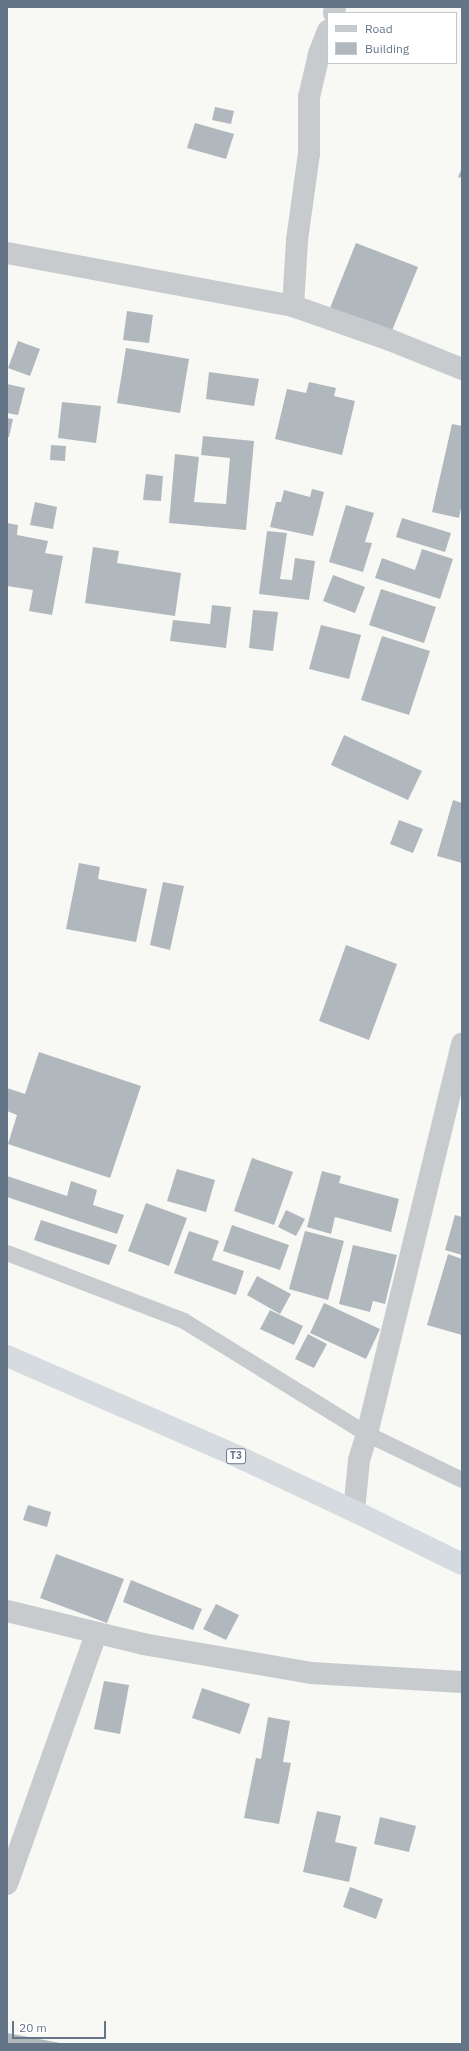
<!DOCTYPE html>
<style>
body{margin:0}
#map{position:relative;width:469px;height:2051px;overflow:hidden;background:#f8f8f4;font-family:"IBM Plex Sans",sans-serif}
div>[style]{position:absolute}
.building>*{inset:0;background:#b0b8be}
.service>*{height:16px;margin:-8px;padding:0 8px;transform-origin:8px;border-radius:8px;background:#c7cbce}
.minor>*{height:22px;margin:-11px;padding:0 11px;transform-origin:11px;border-radius:11px;background:#c7cbce}
.trunk>*{height:22px;margin:-11px;padding:0 11px;transform-origin:11px;border-radius:11px;background:#d6dbe0}
span{translate:-50% -50%;white-space:nowrap;text-align:center;line-height:1.15;-webkit-text-stroke:4px #fff;paint-order:stroke}
.shield-label span{padding:1px 3px;background:#fff;border:1px solid;border-radius:3px;-webkit-text-stroke-width:0}
.shield-label{font-size:10px;color:#647588;font-weight:700}
.frame{position:absolute;inset:0;border:8px solid #647588;pointer-events:none}
.legend{position:absolute;left:327px;top:12px;width:130px;height:52px;box-sizing:border-box;background:#fff;border:1px solid #c1c8cf;margin:0;padding:5px 7px;list-style:none;font-size:12px;color:#647588}
.legend li{display:flex;align-items:center;gap:8px;height:20px}
.legend b{width:20px;border:1px solid #c1c8cf}
.scale{position:absolute;left:12px;top:2021px;width:94px;height:18px;box-sizing:border-box;border:2px solid #647588;border-top:0;padding-left:5px;font-size:12px;line-height:14px;white-space:nowrap;color:#647588;-webkit-text-stroke:3px #fff;paint-order:stroke}
</style>
<div id="map">
<div class="building">
<i style="clip-path:polygon(215px 107px,234px 111px,231px 124px,212px 120px)"></i>
<i style="clip-path:polygon(195px 123px,234px 134px,226px 159px,187px 148px)"></i>
<i style="clip-path:polygon(462px 168px,462px 178px,458px 177px)"></i>
<i style="clip-path:polygon(356px 243px,418px 267px,391px 333px,330px 308px)"></i>
<i style="clip-path:polygon(127px 311px,153px 315px,149px 343px,123px 340px)"></i>
<i style="clip-path:polygon(18px 341px,40px 349px,30px 376px,8px 368px)"></i>
<i style="clip-path:polygon(126px 348px,189px 359px,180px 413px,117px 403px)"></i>
<i style="clip-path:polygon(209px 372px,259px 379px,254px 406px,206px 399px)"></i>
<i style="clip-path:polygon(309px 382px,336px 388px,334px 396px,355px 401px,342px 455px,275px 439px,287px 389px,306px 393px)"></i>
<i style="clip-path:polygon(7px 384px,25px 388px,18px 415px,7px 413px)"></i>
<i style="clip-path:polygon(62px 402px,101px 406px,96px 443px,58px 438px)"></i>
<i style="clip-path:polygon(7px 418px,13px 419px,9px 437px,7px 437px)"></i>
<i style="clip-path:polygon(452px 424px,462px 426px,462px 503px,459px 518px,432px 512px)"></i>
<i style="clip-path:polygon(203px 436px,254px 441px,246px 530px,169px 523px,175px 454px,199px 457px,194px 502px,226px 504px,230px 458px,201px 455px)"></i>
<i style="clip-path:polygon(51px 445px,66px 446px,65px 461px,50px 460px)"></i>
<i style="clip-path:polygon(146px 474px,163px 476px,161px 501px,143px 500px)"></i>
<i style="clip-path:polygon(312px 489px,324px 492px,313px 536px,270px 527px,276px 502px,281px 502px,284px 490px,310px 497px)"></i>
<i style="clip-path:polygon(35px 502px,57px 507px,53px 529px,30px 525px)"></i>
<i style="clip-path:polygon(346px 505px,374px 513px,365px 542px,372px 543px,363px 572px,329px 562px)"></i>
<i style="clip-path:polygon(402px 518px,451px 533px,445px 552px,396px 537px)"></i>
<i style="clip-path:polygon(7px 523px,18px 525px,17px 535px,48px 541px,45px 553px,63px 556px,52px 615px,29px 611px,33px 590px,7px 586px)"></i>
<i style="clip-path:polygon(267px 531px,287px 533px,280px 579px,292px 580px,295px 558px,315px 561px,309px 600px,259px 594px)"></i>
<i style="clip-path:polygon(93px 547px,119px 551px,117px 563px,181px 573px,175px 616px,85px 603px)"></i>
<i style="clip-path:polygon(422px 549px,453px 559px,440px 599px,375px 578px,382px 558px,415px 570px)"></i>
<i style="clip-path:polygon(333px 575px,365px 587px,355px 613px,323px 601px)"></i>
<i style="clip-path:polygon(381px 589px,436px 607px,424px 643px,369px 625px)"></i>
<i style="clip-path:polygon(212px 605px,231px 607px,226px 648px,170px 641px,173px 620px,210px 624px)"></i>
<i style="clip-path:polygon(253px 610px,278px 612px,273px 651px,249px 648px)"></i>
<i style="clip-path:polygon(321px 625px,361px 635px,349px 679px,309px 669px)"></i>
<i style="clip-path:polygon(382px 636px,430px 651px,409px 715px,361px 700px)"></i>
<i style="clip-path:polygon(344px 735px,422px 771px,408px 800px,331px 765px)"></i>
<i style="clip-path:polygon(453px 800px,462px 803px,462px 863px,437px 856px)"></i>
<i style="clip-path:polygon(399px 820px,423px 829px,413px 853px,390px 844px)"></i>
<i style="clip-path:polygon(79px 863px,100px 867px,98px 879px,147px 889px,136px 942px,66px 929px)"></i>
<i style="clip-path:polygon(163px 882px,184px 886px,170px 950px,150px 945px)"></i>
<i style="clip-path:polygon(346px 945px,397px 964px,369px 1040px,319px 1021px)"></i>
<i style="clip-path:polygon(39px 1052px,141px 1086px,110px 1178px,8px 1144px,17px 1115px,7px 1111px,7px 1088px,25px 1094px)"></i>
<i style="clip-path:polygon(252px 1158px,293px 1172px,274px 1225px,234px 1211px)"></i>
<i style="clip-path:polygon(177px 1169px,215px 1180px,206px 1212px,167px 1201px)"></i>
<i style="clip-path:polygon(322px 1171px,341px 1176px,339px 1183px,399px 1199px,391px 1232px,335px 1217px,331px 1234px,307px 1227px)"></i>
<i style="clip-path:polygon(7px 1176px,67px 1196px,71px 1181px,97px 1190px,93px 1205px,124px 1215px,117px 1234px,7px 1197px)"></i>
<i style="clip-path:polygon(146px 1203px,187px 1218px,169px 1266px,128px 1251px)"></i>
<i style="clip-path:polygon(286px 1210px,305px 1219px,296px 1236px,278px 1227px)"></i>
<i style="clip-path:polygon(455px 1215px,462px 1217px,462px 1255px,445px 1250px)"></i>
<i style="clip-path:polygon(41px 1220px,117px 1245px,109px 1265px,34px 1240px)"></i>
<i style="clip-path:polygon(232px 1225px,289px 1245px,280px 1270px,223px 1251px)"></i>
<i style="clip-path:polygon(189px 1231px,219px 1241px,212px 1260px,244px 1271px,236px 1295px,174px 1273px)"></i>
<i style="clip-path:polygon(305px 1231px,344px 1241px,328px 1300px,289px 1289px)"></i>
<i style="clip-path:polygon(353px 1245px,397px 1255px,385px 1304px,373px 1301px,370px 1312px,339px 1304px)"></i>
<i style="clip-path:polygon(448px 1254px,462px 1259px,462px 1335px,427px 1325px)"></i>
<i style="clip-path:polygon(257px 1276px,291px 1294px,280px 1314px,247px 1295px)"></i>
<i style="clip-path:polygon(324px 1303px,380px 1329px,366px 1359px,310px 1333px)"></i>
<i style="clip-path:polygon(270px 1310px,303px 1326px,294px 1345px,260px 1329px)"></i>
<i style="clip-path:polygon(308px 1334px,327px 1344px,314px 1368px,295px 1359px)"></i>
<i style="clip-path:polygon(28px 1505px,51px 1512px,47px 1527px,23px 1520px)"></i>
<i style="clip-path:polygon(56px 1554px,124px 1579px,107px 1623px,40px 1598px)"></i>
<i style="clip-path:polygon(131px 1580px,202px 1609px,193px 1630px,123px 1602px)"></i>
<i style="clip-path:polygon(216px 1604px,239px 1615px,226px 1640px,203px 1629px)"></i>
<i style="clip-path:polygon(104px 1681px,129px 1685px,120px 1734px,94px 1729px)"></i>
<i style="clip-path:polygon(202px 1688px,250px 1704px,240px 1734px,192px 1718px)"></i>
<i style="clip-path:polygon(268px 1717px,290px 1721px,283px 1762px,291px 1763px,279px 1824px,244px 1818px,256px 1758px,261px 1759px)"></i>
<i style="clip-path:polygon(317px 1811px,341px 1816px,335px 1842px,357px 1847px,349px 1882px,303px 1872px)"></i>
<i style="clip-path:polygon(380px 1817px,416px 1826px,409px 1852px,374px 1844px)"></i>
<i style="clip-path:polygon(350px 1887px,383px 1899px,376px 1919px,343px 1907px)"></i>
<i style="clip-path:polygon(7px 2033px,60px 2043px,59px 2044px,7px 2044px)"></i>
</div>
<div class="service">
<i style="left:7px;top:1253px;width:190px;rotate:21deg"></i>
<i style="left:184px;top:1321px;width:215px;rotate:31.7deg"></i>
<i style="left:367px;top:1434px;width:106px;rotate:25.8deg"></i>
</div>
<div class="minor">
<i style="left:334px;top:13px;width:6px;rotate:-81deg"></i>
<i style="left:7px;top:253px;width:291px;rotate:10.5deg"></i>
<i style="left:293px;top:306px;width:103px;rotate:19.3deg"></i>
<i style="left:390px;top:340px;width:78px;rotate:21.9deg"></i>
<i style="left:293px;top:306px;width:66px;rotate:-86.5deg"></i>
<i style="left:297px;top:240px;width:87px;rotate:-82.1deg"></i>
<i style="left:309px;top:154px;width:57px;rotate:-90deg"></i>
<i style="left:309px;top:97px;width:44px;rotate:-76.9deg"></i>
<i style="left:319px;top:54px;width:25px;rotate:-69deg"></i>
<i style="left:354px;top:1511px;width:51px;rotate:-84.4deg"></i>
<i style="left:359px;top:1460px;width:27px;rotate:-73deg"></i>
<i style="left:367px;top:1434px;width:402px;rotate:-76.3deg"></i>
<i style="left:7px;top:1611px;width:140px;rotate:13.6deg"></i>
<i style="left:143px;top:1644px;width:170px;rotate:9.8deg"></i>
<i style="left:311px;top:1673px;width:151px;rotate:3.4deg"></i>
<i style="left:7px;top:1884px;width:265px;rotate:-70.4deg"></i>
</div>
<div class="trunk">
<i style="left:7px;top:1356px;width:253px;rotate:23.5deg"></i>
<i style="left:239px;top:1457px;width:127px;rotate:25.2deg"></i>
<i style="left:354px;top:1511px;width:120px;rotate:26.1deg"></i>
</div>
<div class="shield-label">
<span style="left:236px;top:1456px">T3</span>
</div>
<div class="frame"></div>
<ul class="legend">
<li><b style="height:5px;background:#c7cbce"></b>Road</li>
<li><b style="height:11px;background:#b0b8be"></b>Building</li>
</ul>
<div class="scale">20 m</div>
</div>
